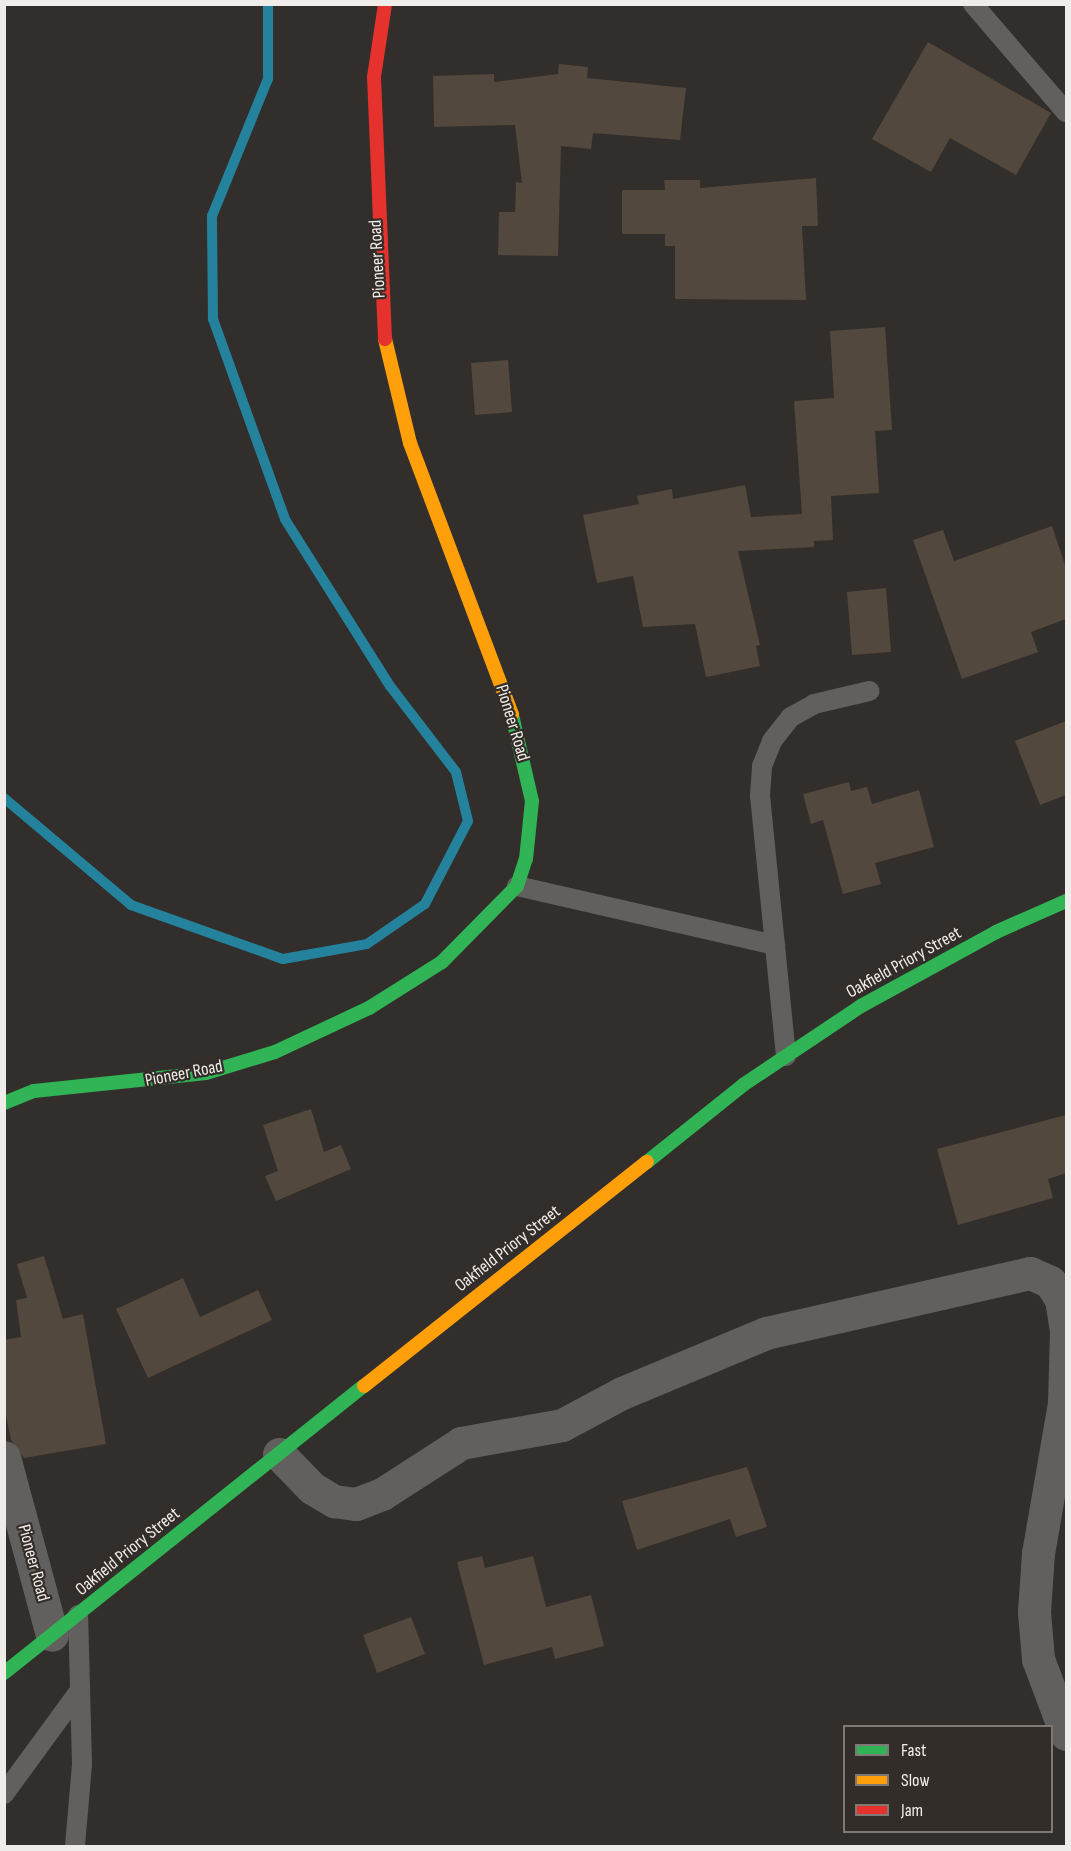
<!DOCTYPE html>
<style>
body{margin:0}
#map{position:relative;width:1071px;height:1851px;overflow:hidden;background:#312e2b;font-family:"Sofia Sans Condensed",sans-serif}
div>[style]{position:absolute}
.stream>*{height:10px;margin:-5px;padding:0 5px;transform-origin:5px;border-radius:5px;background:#24829d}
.building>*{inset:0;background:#53483d}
.lane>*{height:20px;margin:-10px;padding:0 10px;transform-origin:10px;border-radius:10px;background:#61605f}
.street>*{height:33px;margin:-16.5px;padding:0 16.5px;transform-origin:16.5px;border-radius:16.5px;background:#61605f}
.fast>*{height:14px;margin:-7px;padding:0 7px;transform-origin:7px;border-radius:7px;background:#30b455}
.slow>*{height:14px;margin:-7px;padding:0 7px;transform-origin:7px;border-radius:7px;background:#ff9f0a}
.jam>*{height:14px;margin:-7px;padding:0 7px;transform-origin:7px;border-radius:7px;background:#e5322d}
span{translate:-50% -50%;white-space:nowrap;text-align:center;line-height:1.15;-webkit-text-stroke:4.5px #332d29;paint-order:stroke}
.street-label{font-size:18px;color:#f0ece9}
.frame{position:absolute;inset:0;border:6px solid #f0ece9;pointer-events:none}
.legend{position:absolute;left:843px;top:1725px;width:210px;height:108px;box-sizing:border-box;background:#332d29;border:2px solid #7f7976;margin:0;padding:8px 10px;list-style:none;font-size:18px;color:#f0ece9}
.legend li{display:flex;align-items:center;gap:12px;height:30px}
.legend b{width:30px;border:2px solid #7f7976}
</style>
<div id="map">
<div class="stream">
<i style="left:4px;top:798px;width:166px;rotate:40.1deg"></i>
<i style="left:131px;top:905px;width:161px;rotate:19.6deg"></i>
<i style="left:283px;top:959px;width:85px;rotate:-10.1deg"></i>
<i style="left:367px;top:944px;width:70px;rotate:-34.6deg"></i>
<i style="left:425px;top:904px;width:93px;rotate:-62.6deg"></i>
<i style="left:468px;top:821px;width:50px;rotate:-103.8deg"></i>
<i style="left:456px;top:772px;width:108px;rotate:-127.5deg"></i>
<i style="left:390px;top:686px;width:197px;rotate:-122.2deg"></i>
<i style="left:285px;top:519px;width:213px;rotate:-109.8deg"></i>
<i style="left:213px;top:319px;width:103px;rotate:-90.6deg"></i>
<i style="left:212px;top:216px;width:148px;rotate:-67.8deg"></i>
<i style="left:268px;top:79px;width:75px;rotate:-90deg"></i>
</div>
<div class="building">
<i style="clip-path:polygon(928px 42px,1051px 113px,1016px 175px,950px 138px,931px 172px,872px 139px)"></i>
<i style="clip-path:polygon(559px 64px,588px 67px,587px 78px,686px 88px,680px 140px,593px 133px,591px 149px,561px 146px,558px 256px,498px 255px,499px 212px,515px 212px,516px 182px,522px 183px,515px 125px,434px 127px,433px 76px,494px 74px,494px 82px,558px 74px)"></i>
<i style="clip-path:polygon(816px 178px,818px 226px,802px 226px,806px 300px,675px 299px,675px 246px,665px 246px,665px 234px,622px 234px,622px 190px,665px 190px,664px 180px,700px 180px,700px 188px)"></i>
<i style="clip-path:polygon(885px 327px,892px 430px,875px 431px,879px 493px,831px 496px,833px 540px,814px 541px,814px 547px,738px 551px,760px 645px,756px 646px,760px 666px,706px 677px,695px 624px,643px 627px,633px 576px,597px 583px,583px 515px,639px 504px,637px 496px,672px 489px,673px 499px,745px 485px,751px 517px,802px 514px,794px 401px,834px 398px,830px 331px)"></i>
<i style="clip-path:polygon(508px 360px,512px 412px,475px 415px,471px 363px)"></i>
<i style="clip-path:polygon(1052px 526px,1066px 568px,1066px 619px,1031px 632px,1038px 652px,962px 679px,913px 540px,943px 530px,954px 561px)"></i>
<i style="clip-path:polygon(886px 588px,891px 652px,852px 655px,847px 592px)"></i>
<i style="clip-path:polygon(1066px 721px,1066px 795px,1040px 805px,1015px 741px)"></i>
<i style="clip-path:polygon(849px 782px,851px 791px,867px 787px,872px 804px,919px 790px,934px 847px,875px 863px,881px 884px,843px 894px,823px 820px,811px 824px,803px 794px)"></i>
<i style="clip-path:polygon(311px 1109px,324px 1152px,341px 1145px,351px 1169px,276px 1201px,265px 1176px,278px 1171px,263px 1125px)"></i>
<i style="clip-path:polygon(1066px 1115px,1066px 1173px,1048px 1179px,1053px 1198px,958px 1225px,937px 1149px)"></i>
<i style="clip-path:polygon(44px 1256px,63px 1319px,83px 1314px,106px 1444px,24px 1458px,11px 1440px,4px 1406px,4px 1340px,21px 1337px,16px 1300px,27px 1298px,17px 1264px)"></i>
<i style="clip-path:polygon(183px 1278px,200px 1317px,258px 1290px,272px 1320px,148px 1378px,116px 1309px)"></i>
<i style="clip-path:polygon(747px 1467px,767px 1527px,736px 1537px,730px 1519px,637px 1550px,622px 1501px)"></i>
<i style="clip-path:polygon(482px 1556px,485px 1568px,533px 1556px,546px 1607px,591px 1595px,604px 1646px,555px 1659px,552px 1647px,484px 1665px,457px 1562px)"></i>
<i style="clip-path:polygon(411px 1617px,425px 1654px,377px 1673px,363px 1635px)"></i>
</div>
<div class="lane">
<i style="left:973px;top:4px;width:143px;rotate:49.3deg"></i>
<i style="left:517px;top:886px;width:265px;rotate:12.9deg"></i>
<i style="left:786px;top:1056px;width:261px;rotate:-95.7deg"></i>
<i style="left:760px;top:796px;width:30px;rotate:-86deg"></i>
<i style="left:762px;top:766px;width:27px;rotate:-68deg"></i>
<i style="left:772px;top:741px;width:31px;rotate:-52deg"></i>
<i style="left:791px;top:717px;width:26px;rotate:-29deg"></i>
<i style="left:814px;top:704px;width:57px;rotate:-13.1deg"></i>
<i style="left:4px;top:1794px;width:129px;rotate:-53.8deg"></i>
<i style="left:75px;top:1846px;width:82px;rotate:-85.1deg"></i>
<i style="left:82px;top:1764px;width:149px;rotate:-91.5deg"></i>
</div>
<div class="street">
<i style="left:279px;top:1454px;width:47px;rotate:45.9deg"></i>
<i style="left:312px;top:1488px;width:26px;rotate:31deg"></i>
<i style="left:334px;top:1501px;width:22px;rotate:8deg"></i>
<i style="left:356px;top:1504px;width:28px;rotate:-21deg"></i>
<i style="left:382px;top:1494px;width:94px;rotate:-32.8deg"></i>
<i style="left:461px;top:1443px;width:103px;rotate:-10.1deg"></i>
<i style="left:562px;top:1425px;width:68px;rotate:-28.1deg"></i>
<i style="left:622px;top:1393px;width:156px;rotate:-22.6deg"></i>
<i style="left:766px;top:1333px;width:271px;rotate:-12.8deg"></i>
<i style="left:1030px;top:1273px;width:22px;rotate:24deg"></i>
<i style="left:1050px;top:1282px;width:20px;rotate:57deg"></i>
<i style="left:1061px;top:1299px;width:32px;rotate:81deg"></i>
<i style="left:1066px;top:1331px;width:72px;rotate:91.6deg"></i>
<i style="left:1064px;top:1403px;width:152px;rotate:99.8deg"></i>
<i style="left:1038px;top:1553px;width:59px;rotate:93.9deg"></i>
<i style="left:1034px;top:1612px;width:47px;rotate:85.1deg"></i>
<i style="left:1038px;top:1659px;width:80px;rotate:69.5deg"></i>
<i style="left:4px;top:1457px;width:184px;rotate:74.9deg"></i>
</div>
<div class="fast">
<i style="left:4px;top:1103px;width:32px;rotate:-22deg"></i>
<i style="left:34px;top:1091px;width:173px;rotate:-6deg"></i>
<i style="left:206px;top:1073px;width:72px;rotate:-16.9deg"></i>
<i style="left:275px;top:1052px;width:104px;rotate:-25.1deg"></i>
<i style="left:369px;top:1008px;width:86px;rotate:-32.2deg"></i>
<i style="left:442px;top:962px;width:107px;rotate:-45.4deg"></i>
<i style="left:517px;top:886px;width:28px;rotate:-72deg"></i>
<i style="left:526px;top:859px;width:58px;rotate:-84.1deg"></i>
<i style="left:532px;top:801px;width:88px;rotate:-103.1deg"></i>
<i style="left:647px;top:1162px;width:123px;rotate:-38.7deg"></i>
<i style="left:743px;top:1085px;width:142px;rotate:-33.8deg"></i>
<i style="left:861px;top:1006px;width:154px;rotate:-28.7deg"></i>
<i style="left:996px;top:932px;width:77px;rotate:-23.9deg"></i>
<i style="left:4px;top:1673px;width:460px;rotate:-38.6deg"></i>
</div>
<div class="slow">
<i style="left:385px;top:339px;width:107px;rotate:76.5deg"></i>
<i style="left:410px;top:443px;width:290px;rotate:69.4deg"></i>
<i style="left:364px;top:1386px;width:361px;rotate:-38.4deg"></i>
</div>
<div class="jam">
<i style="left:385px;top:339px;width:262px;rotate:-92.4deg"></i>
<i style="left:374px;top:77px;width:74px;rotate:-81.4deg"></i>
</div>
<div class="street-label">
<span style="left:378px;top:259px;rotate:-93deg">Pioneer Road</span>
<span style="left:512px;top:723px;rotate:73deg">Pioneer Road</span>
<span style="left:904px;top:963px;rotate:-29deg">Oakfield Priory Street</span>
<span style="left:184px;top:1074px;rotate:-11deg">Pioneer Road</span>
<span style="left:508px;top:1249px;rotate:-38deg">Oakfield Priory Street</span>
<span style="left:128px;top:1552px;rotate:-39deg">Oakfield Priory Street</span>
<span style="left:33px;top:1563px;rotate:75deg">Pioneer Road</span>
</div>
<div class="frame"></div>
<ul class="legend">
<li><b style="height:8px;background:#30b455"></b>Fast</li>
<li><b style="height:8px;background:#ff9f0a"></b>Slow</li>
<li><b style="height:8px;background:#e5322d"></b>Jam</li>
</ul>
</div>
